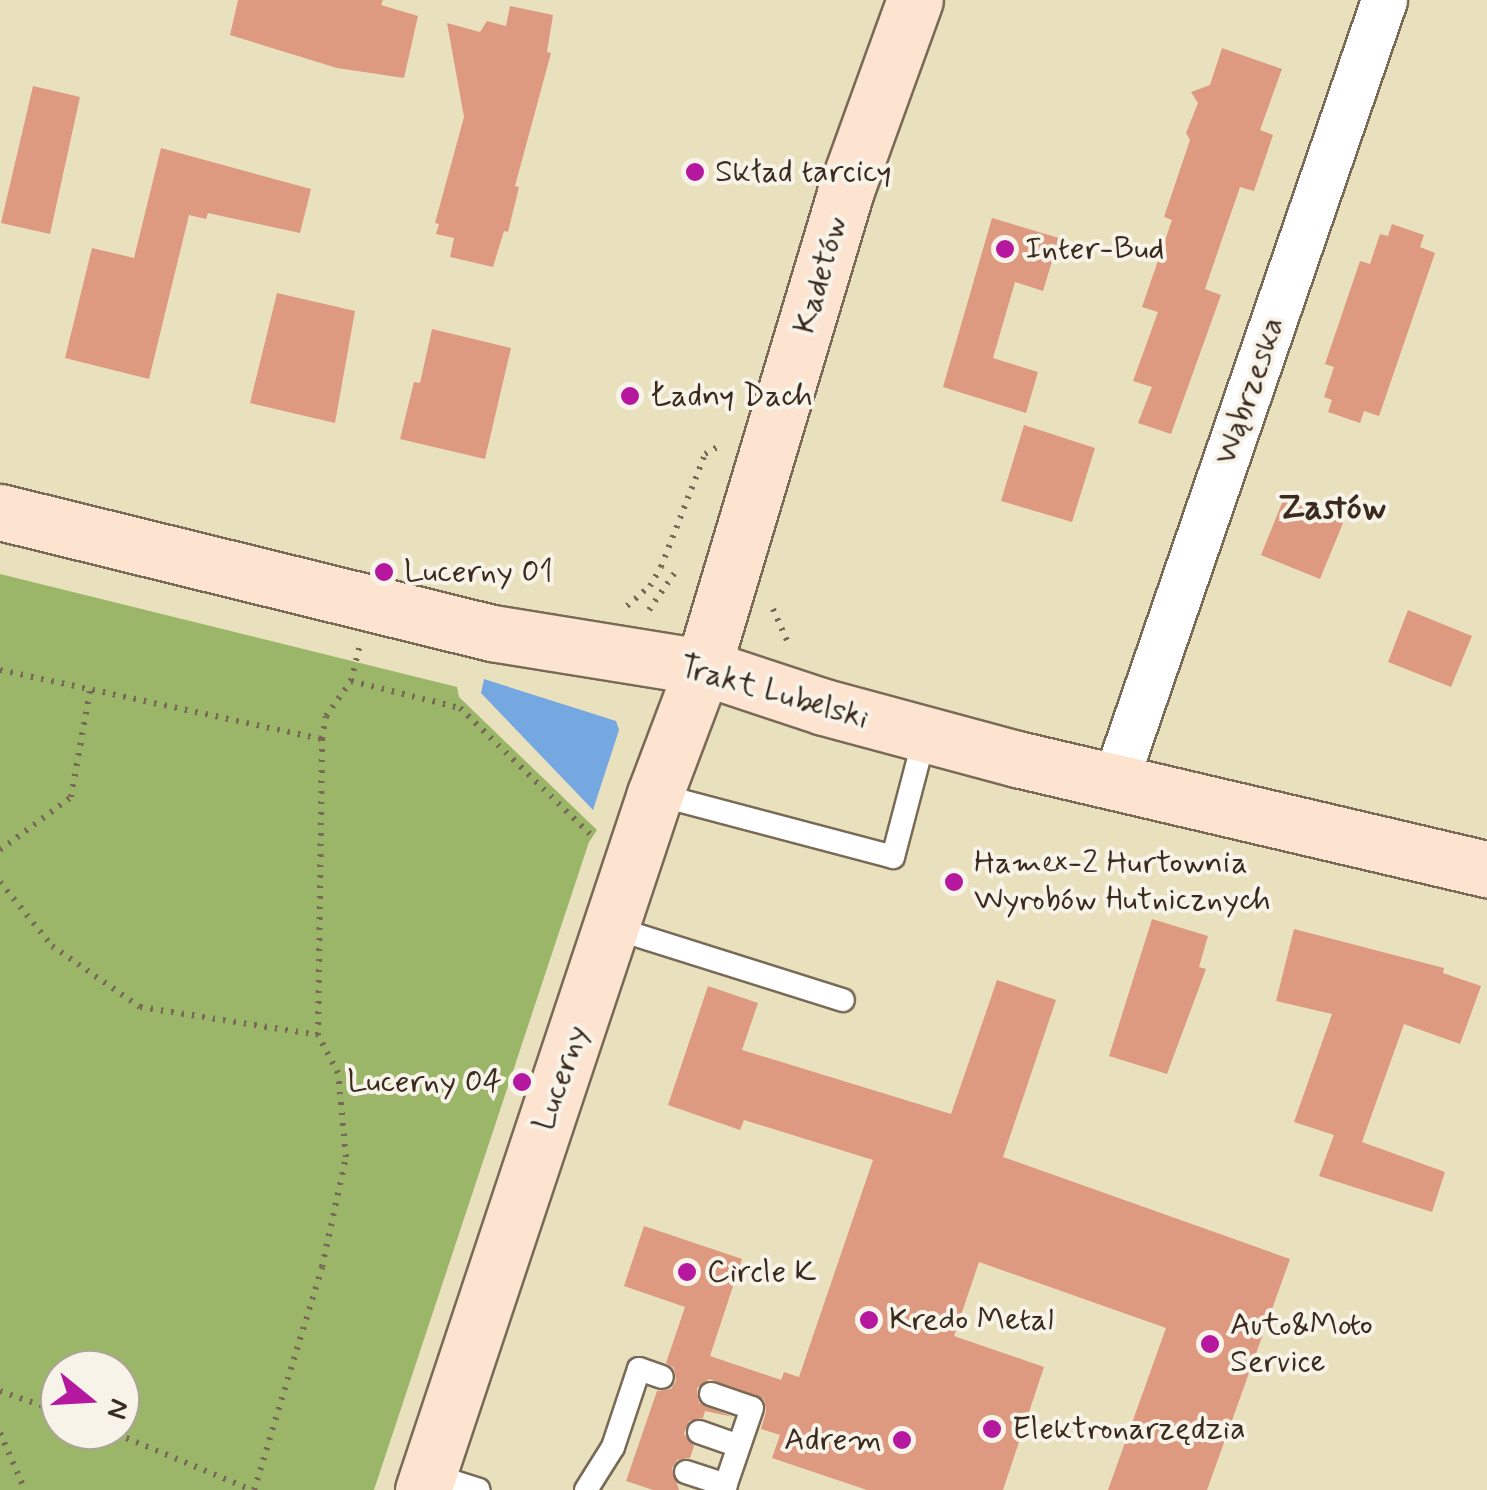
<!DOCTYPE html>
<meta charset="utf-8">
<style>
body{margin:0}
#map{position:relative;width:1487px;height:1490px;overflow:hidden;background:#e9e1be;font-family:Mynerve,sans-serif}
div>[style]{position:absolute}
.forest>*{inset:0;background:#9bb668}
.water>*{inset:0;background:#75a7e0}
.building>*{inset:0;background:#de9a80}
.path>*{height:6px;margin-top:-3px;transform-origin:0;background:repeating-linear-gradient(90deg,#786a56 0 2.5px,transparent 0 10.5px)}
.roads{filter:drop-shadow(2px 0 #786a56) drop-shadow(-2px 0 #786a56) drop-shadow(0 2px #786a56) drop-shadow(0 -2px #786a56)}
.lane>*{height:22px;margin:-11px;padding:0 11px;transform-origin:11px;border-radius:11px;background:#fff}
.street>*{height:45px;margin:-22.5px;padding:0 22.5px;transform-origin:22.5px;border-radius:22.5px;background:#fff}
.secondary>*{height:55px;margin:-27.5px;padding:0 27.5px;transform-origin:27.5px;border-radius:27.5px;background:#fde4d1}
.dots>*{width:28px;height:28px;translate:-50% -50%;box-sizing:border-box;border:5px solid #f7f3e8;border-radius:50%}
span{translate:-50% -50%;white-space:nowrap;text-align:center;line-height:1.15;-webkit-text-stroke:8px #f7f3e8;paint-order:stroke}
.poi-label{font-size:32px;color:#3b2a1e}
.left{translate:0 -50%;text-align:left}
.right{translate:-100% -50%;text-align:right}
.street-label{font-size:32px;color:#3b2a1e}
.neighbourhood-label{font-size:35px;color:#3b2a1e;font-weight:700}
.north{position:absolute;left:40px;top:1350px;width:100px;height:100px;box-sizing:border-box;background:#f7f3e8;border:2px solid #aca397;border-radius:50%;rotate:108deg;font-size:28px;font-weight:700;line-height:40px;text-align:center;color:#3b2a1e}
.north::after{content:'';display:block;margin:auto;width:35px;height:45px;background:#b5179e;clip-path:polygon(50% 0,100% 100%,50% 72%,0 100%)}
</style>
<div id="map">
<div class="forest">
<i style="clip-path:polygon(evenodd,0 574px,457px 687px,459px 697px,597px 830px,589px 842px,374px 1490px,0 1490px,0 574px,60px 1370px,120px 1370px,120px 1430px,60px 1430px,60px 1370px)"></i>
</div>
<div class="water">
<i style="clip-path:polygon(484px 679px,616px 721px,619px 730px,593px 810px,481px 693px)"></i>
</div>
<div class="building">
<i style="clip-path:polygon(238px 0,383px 0,381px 5px,418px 16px,404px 78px,337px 68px,230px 35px)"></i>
<i style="clip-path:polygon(510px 6px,553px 15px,547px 52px,551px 53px,515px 186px,519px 187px,508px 232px,504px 231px,493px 267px,450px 257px,454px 238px,436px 234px,439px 224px,435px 223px,464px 117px,447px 23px,480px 32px,487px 21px,506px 26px)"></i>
<i style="clip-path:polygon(1222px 48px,1282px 69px,1260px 130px,1273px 135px,1254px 191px,1240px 187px,1205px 289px,1221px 295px,1171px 434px,1138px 423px,1152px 387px,1133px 381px,1158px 312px,1142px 307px,1172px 220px,1164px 217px,1190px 140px,1186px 133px,1198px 103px,1191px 92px,1210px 85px)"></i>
<i style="clip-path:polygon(33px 86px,80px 97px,50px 234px,1px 223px)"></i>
<i style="clip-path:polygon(161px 148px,311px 189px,300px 233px,208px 213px,206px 219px,189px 215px,149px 379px,65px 358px,92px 248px,134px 258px)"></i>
<i style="clip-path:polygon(992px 218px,1059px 238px,1043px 291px,1015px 282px,993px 358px,1038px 372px,1026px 413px,943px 387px)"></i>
<i style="clip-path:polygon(1392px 224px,1424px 235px,1420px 247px,1435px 253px,1379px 416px,1364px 411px,1360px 423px,1328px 412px,1332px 400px,1324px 397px,1334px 367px,1325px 364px,1360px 261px,1370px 264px,1380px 234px,1388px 236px)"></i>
<i style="clip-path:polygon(277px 293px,355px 311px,335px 423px,250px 403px)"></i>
<i style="clip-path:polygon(432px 329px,511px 348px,485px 459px,400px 439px,414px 382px,420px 383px)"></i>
<i style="clip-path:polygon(1024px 425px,1095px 448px,1072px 522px,1001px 501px)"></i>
<i style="clip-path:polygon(1284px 498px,1343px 523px,1320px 579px,1261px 555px)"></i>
<i style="clip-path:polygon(1408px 610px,1472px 636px,1451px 687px,1388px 662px)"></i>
<i style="clip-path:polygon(1152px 919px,1208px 936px,1199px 967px,1206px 969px,1167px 1074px,1109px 1056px)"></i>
<i style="clip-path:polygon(1294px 929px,1444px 968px,1443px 973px,1481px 986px,1460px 1044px,1404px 1024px,1362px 1142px,1445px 1172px,1432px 1212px,1319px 1176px,1334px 1135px,1294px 1122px,1332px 1014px,1276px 1001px)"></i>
<i style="clip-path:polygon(997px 980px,1056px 1000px,1003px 1157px,1290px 1259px,1207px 1490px,1108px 1490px,1166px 1328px,979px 1262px,954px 1336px,1044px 1367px,1003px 1490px,867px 1490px,772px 1458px,780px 1435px,761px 1429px,766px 1412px,764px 1399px,709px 1379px,697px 1388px,699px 1403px,733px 1417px,705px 1411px,703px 1418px,689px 1421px,684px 1434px,694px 1446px,690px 1458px,677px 1460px,672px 1468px,679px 1490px,653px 1490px,626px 1481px,657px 1391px,671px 1389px,676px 1381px,674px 1368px,666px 1363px,685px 1307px,624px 1286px,644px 1226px,742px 1259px,710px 1356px,781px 1380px,784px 1372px,799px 1377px,873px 1160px,744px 1120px,740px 1130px,668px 1105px,708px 986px,758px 1003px,742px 1050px,951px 1114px)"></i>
</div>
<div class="path">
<i style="left:627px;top:606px;width:30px;rotate:-41deg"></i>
<i style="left:650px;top:586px;width:22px;rotate:-60deg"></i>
<i style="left:661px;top:567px;width:121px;rotate:-68.7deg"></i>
<i style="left:705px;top:454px;width:13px;rotate:-29deg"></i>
<i style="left:773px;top:609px;width:37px;rotate:66deg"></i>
<i style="left:649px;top:610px;width:47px;rotate:-55.3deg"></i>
<i style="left:0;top:670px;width:329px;rotate:12.1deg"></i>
<i style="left:351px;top:681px;width:34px;rotate:-76deg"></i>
<i style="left:0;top:850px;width:89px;rotate:-36.7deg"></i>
<i style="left:71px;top:797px;width:109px;rotate:-79.9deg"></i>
<i style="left:0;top:882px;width:82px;rotate:50.9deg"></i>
<i style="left:52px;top:946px;width:107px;rotate:34.7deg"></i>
<i style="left:140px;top:1007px;width:180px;rotate:8.9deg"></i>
<i style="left:0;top:1391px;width:64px;rotate:19.3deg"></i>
<i style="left:107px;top:1430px;width:157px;rotate:22.5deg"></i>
<i style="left:0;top:1433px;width:62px;rotate:66.3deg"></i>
<i style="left:254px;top:1490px;width:233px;rotate:-73deg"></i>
<i style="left:322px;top:1267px;width:113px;rotate:-77.7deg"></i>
<i style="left:346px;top:1157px;width:84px;rotate:-95.4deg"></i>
<i style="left:338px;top:1073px;width:43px;rotate:-117.8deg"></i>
<i style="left:318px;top:1035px;width:296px;rotate:-89.2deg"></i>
<i style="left:322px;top:739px;width:23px;rotate:-80deg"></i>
<i style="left:326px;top:716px;width:43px;rotate:-54.5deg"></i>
<i style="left:351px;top:681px;width:112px;rotate:13.9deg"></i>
<i style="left:460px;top:708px;width:184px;rotate:44.1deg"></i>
</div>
<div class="roads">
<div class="lane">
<i style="left:655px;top:794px;width:246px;rotate:14.8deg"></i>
<i style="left:893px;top:857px;width:126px;rotate:-75.3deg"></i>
<i style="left:611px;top:927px;width:243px;rotate:17.5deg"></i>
<i style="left:711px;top:1394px;width:43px;rotate:18.9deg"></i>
<i style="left:752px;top:1408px;width:87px;rotate:108.9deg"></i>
<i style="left:699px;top:1432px;width:42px;rotate:19.3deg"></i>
<i style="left:686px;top:1472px;width:42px;rotate:18deg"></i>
<i style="left:429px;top:1474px;width:52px;rotate:17.7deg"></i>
<i style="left:586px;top:1490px;width:51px;rotate:-57.9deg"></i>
<i style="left:613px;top:1447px;width:82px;rotate:-71.6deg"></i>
<i style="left:639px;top:1369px;width:24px;rotate:19deg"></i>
</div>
<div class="street">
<i style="left:1115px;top:781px;width:826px;rotate:-70.99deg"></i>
</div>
<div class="secondary">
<i style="left:0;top:512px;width:507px;rotate:13.82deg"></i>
<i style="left:492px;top:633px;width:214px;rotate:9.2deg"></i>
<i style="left:703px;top:667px;width:127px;rotate:18.3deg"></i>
<i style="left:824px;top:707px;width:200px;rotate:15.1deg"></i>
<i style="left:1017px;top:759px;width:483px;rotate:13.2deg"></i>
<i style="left:423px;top:1490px;width:734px;rotate:-71.57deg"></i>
<i style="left:655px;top:794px;width:136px;rotate:-69.3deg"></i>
<i style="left:703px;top:667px;width:495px;rotate:-73.3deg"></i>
<i style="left:845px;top:193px;width:205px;rotate:-70.1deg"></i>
</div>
</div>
<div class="dots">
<i style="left:695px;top:172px;background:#b5179e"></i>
<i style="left:1005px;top:249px;background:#b5179e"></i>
<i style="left:630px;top:396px;background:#b5179e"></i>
<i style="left:384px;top:572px;background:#b5179e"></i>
<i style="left:954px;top:882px;background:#b5179e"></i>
<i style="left:522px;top:1082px;background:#b5179e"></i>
<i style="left:687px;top:1272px;background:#b5179e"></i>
<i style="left:869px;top:1320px;background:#b5179e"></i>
<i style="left:1210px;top:1344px;background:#b5179e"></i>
<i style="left:992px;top:1429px;background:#b5179e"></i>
<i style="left:902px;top:1440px;background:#b5179e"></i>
</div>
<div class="poi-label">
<span class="left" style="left:715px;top:172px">Skład tarcicy</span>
<span class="left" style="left:1025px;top:249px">Inter-Bud</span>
<span class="left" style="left:650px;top:396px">Ładny Dach</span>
<span class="left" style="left:404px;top:572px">Lucerny 01</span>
<span class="left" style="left:974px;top:882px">Hamex-2 Hurtownia<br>Wyrobów Hutnicznych</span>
<span class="right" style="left:502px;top:1082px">Lucerny 04</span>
<span class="left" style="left:707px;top:1272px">Circle K</span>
<span class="left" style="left:889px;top:1320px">Kredo Metal</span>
<span class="left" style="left:1230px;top:1344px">Auto&amp;Moto<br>Service</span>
<span class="left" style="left:1012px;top:1429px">Elektronarzędzia</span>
<span class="right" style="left:882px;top:1440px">Adrem</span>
</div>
<div class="street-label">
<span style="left:821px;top:275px;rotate:-74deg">Kadetów</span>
<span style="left:1250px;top:391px;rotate:-71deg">Wąbrzeska</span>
<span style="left:774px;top:693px;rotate:16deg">Trakt Lubelski</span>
<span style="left:561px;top:1078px;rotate:-71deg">Lucerny</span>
</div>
<div class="neighbourhood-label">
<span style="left:1332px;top:508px">Zastów</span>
</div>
<div class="north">N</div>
</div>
